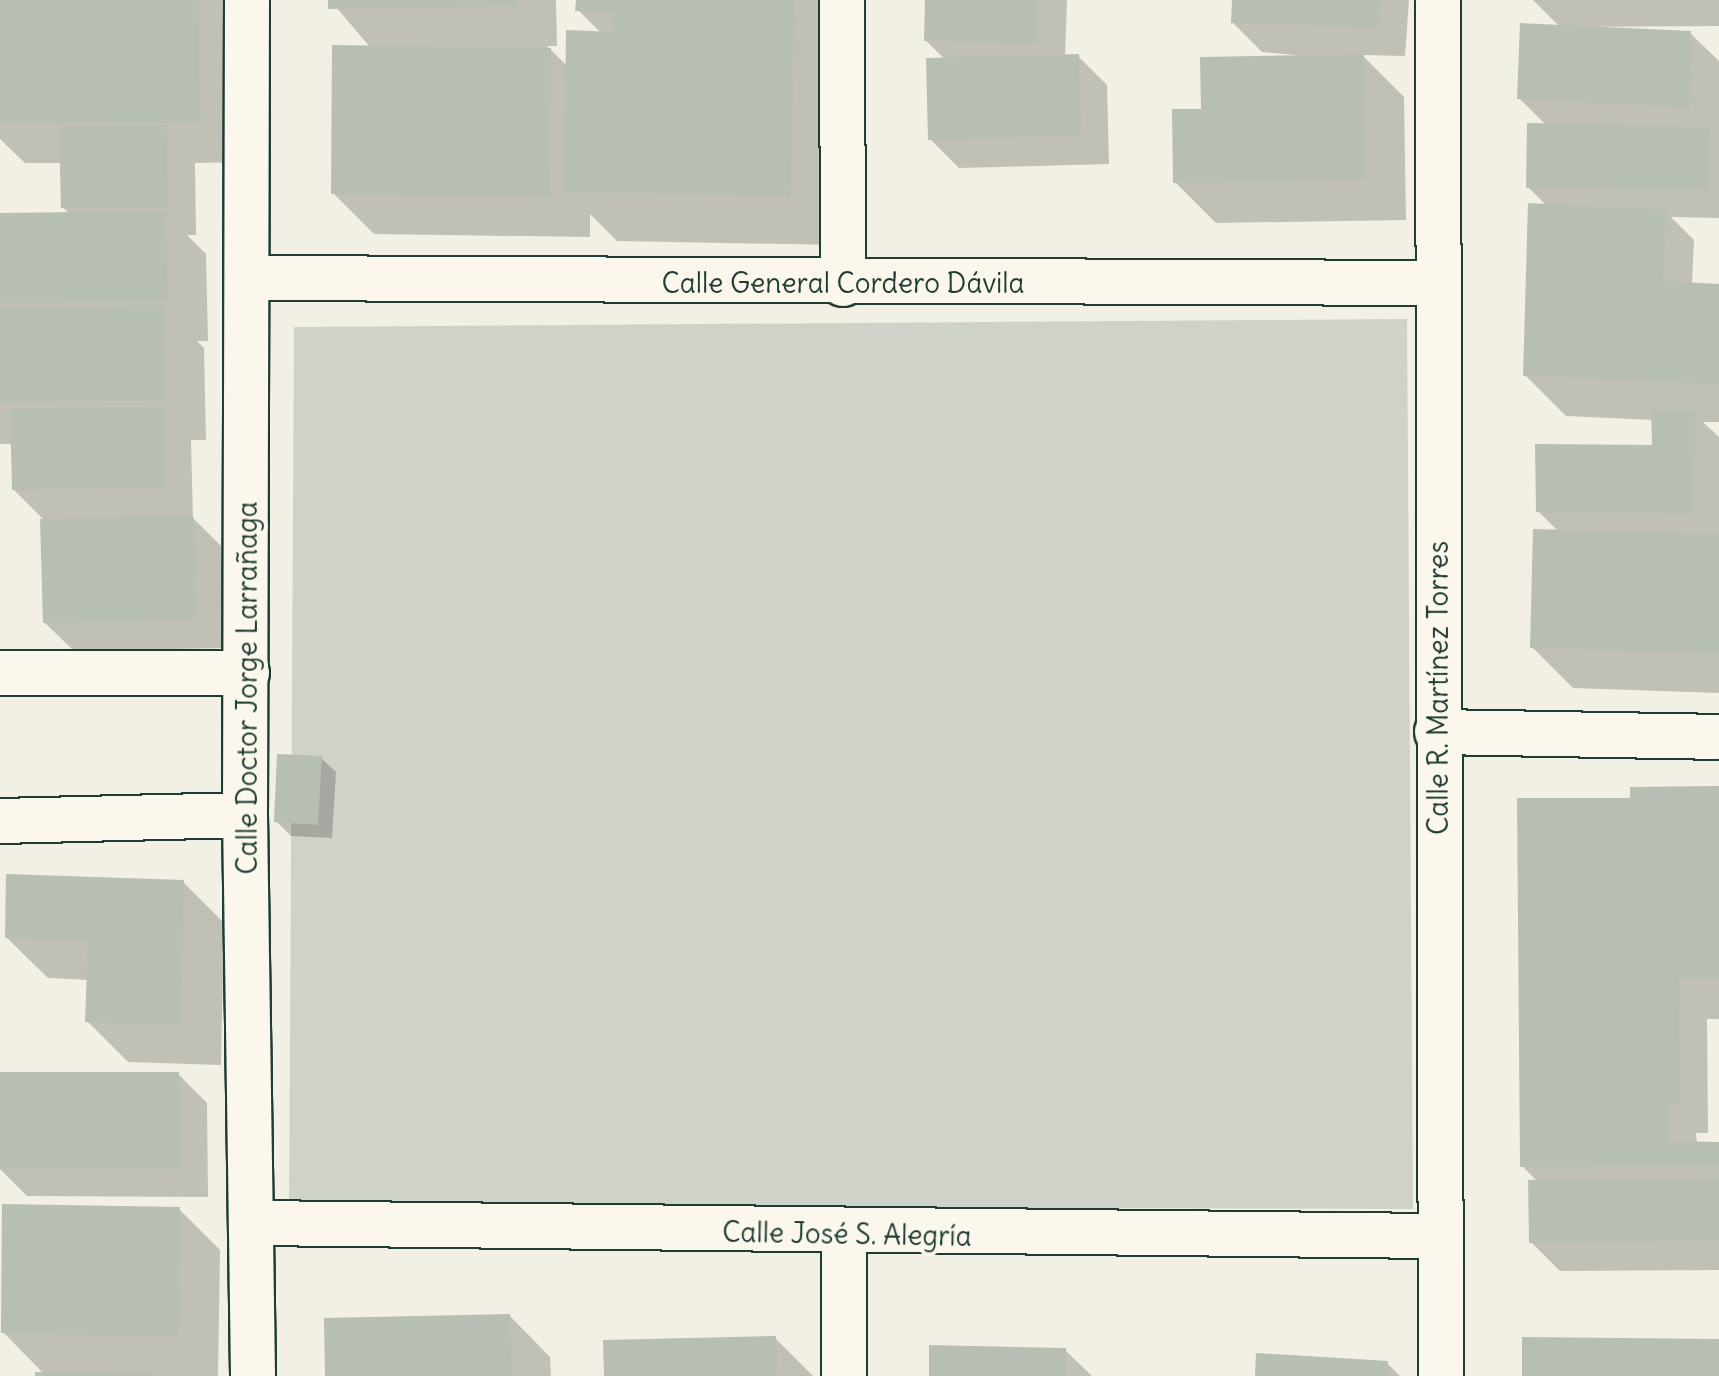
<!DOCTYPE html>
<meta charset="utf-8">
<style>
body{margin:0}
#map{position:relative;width:1719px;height:1376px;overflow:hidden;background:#f2f0e5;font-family:Delius,sans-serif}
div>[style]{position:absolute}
.green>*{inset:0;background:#cfd2c8}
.shadow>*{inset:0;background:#0003}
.building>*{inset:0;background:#b7beb3}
.roads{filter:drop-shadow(2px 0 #1f3d34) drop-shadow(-2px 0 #1f3d34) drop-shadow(0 2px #1f3d34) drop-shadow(0 -2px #1f3d34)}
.minor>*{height:44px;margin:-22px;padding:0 22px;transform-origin:22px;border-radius:22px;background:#fbf7ec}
span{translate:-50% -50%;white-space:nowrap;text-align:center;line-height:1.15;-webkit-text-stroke:8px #fbf7ec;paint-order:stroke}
.street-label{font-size:28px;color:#1f3d34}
</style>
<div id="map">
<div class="green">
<i style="clip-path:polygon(1407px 319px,1413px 1209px,289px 1206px,294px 327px)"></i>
</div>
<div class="shadow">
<i style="clip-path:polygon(0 0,238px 0,240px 162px,195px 163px,196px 235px,187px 235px,206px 254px,208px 341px,197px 341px,204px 348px,206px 440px,191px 440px,193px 518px,221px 546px,224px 648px,74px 651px,45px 623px,45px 521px,14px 490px,13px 444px,0 444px,0 215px,70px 214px,62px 207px,62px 163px,25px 163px,0 139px)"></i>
<i style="clip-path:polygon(330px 0,556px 0,557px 46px,547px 46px,568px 67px,601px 33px,578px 10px,578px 0,844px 0,840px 245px,617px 241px,590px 214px,590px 237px,374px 234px,333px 193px,370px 47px)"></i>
<i style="clip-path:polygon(927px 0,1067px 0,1065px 56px,1078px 56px,1107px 85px,1109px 164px,959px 168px,930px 139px,945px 59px,926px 41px)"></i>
<i style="clip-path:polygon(1234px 0,1409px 0,1405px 56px,1362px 55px,1404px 97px,1406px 220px,1216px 223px,1175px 182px,1203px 111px,1317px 57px,1262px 52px,1233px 23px)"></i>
<i style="clip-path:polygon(1533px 0,1719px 0,1719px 26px,1562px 27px,1690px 33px,1719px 61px,1719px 218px,1671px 217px,1694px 240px,1692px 285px,1719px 286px,1719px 422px,1703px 422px,1719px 437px,1719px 693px,1573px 688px,1532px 647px,1558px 531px,1538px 511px,1654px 447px,1653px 420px,1566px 416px,1525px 375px,1547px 206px,1528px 187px,1546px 125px,1519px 98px,1560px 27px)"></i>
<i style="clip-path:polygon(321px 758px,336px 772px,332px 838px,291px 836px,276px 821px)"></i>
<i style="clip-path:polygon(1719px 788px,1719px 1019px,1707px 1019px,1708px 1133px,1696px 1133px,1697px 1143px,1719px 1144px,1719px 1270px,1560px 1271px,1531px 1242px,1538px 1182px,1522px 1166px,1632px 800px)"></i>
<i style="clip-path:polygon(183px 882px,224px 923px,221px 1065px,128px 1062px,87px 1021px,89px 980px,48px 978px,7px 938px)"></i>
<i style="clip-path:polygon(0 1074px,178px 1074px,207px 1103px,208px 1197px,27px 1196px,0 1169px)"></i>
<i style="clip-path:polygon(179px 1209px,220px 1250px,218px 1376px,37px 1376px,44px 1374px,3px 1332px)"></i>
<i style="clip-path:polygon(510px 1316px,550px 1357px,551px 1376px,327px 1376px)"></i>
<i style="clip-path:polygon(775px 1338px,813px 1376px,606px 1376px)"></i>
<i style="clip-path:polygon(1065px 1350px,1092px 1376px,931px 1376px)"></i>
<i style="clip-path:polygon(1387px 1363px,1400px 1376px,1257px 1376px)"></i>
</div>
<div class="building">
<i style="clip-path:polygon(0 0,199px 0,200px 123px,0 123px)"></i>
<i style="clip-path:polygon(328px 0,516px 0,517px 6px,328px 9px)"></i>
<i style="clip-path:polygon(576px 0,794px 0,791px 196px,564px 192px,566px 30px,613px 32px,614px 12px,575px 11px)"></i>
<i style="clip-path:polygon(925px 0,1038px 0,1037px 44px,924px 41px)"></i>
<i style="clip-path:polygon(1232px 0,1380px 0,1377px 28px,1231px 23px)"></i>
<i style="clip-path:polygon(1520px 23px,1691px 31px,1689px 108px,1517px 99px)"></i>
<i style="clip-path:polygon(332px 45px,551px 48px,550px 197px,331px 194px)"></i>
<i style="clip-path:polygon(1079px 54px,1081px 136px,928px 140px,926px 58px)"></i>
<i style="clip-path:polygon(1364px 54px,1366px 180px,1173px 183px,1172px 109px,1201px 109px,1200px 57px)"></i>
<i style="clip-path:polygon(1527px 123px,1710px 127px,1709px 190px,1526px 188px)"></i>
<i style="clip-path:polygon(167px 125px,168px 207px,61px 208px,59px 127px)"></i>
<i style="clip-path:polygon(1528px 203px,1666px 210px,1663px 281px,1719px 284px,1719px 384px,1523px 376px)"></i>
<i style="clip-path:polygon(166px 211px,168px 301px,0 303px,0 213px)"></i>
<i style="clip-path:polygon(164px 305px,166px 400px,0 403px,0 308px)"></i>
<i style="clip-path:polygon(163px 407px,165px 488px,12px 490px,10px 408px)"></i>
<i style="clip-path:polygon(1651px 410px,1695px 410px,1694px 514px,1536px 512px,1535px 444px,1652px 445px)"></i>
<i style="clip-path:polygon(193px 515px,196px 620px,43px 623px,40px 519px)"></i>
<i style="clip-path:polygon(1533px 529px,1719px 534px,1719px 654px,1530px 648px)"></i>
<i style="clip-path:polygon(277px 754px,322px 756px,318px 825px,274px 822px)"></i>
<i style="clip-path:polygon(1719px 786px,1719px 979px,1679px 979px,1680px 1105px,1668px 1105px,1669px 1141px,1719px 1142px,1719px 1165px,1520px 1167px,1517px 798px,1630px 798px,1630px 787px)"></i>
<i style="clip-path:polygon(6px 874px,184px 880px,181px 1025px,85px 1022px,88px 941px,5px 938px)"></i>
<i style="clip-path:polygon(0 1072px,179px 1072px,180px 1169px,0 1168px)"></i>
<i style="clip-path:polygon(1719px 1178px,1719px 1241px,1529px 1243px,1528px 1180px)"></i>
<i style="clip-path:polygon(2px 1204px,180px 1207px,178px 1337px,1px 1333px)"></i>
<i style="clip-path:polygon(510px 1314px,512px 1376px,325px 1376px,324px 1318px)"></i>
<i style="clip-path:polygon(776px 1336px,777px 1376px,604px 1376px,603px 1340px)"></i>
<i style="clip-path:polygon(1522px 1337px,1719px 1339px,1719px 1376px,1522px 1376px)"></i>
<i style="clip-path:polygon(929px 1345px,1066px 1348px,1066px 1376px,929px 1376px)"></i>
<i style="clip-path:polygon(1256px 1353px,1388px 1361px,1387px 1376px,1255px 1376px)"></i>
<i style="clip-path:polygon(35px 1372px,156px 1373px,156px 1376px,35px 1376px)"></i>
</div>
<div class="roads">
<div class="minor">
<i style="left:247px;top:0;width:815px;rotate:90.14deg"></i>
<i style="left:245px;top:815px;width:561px;rotate:89.18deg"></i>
<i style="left:842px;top:0;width:284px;rotate:89.8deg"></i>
<i style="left:1438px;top:0;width:1376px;rotate:89.88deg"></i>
<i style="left:247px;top:278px;width:1192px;rotate:0.24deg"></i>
<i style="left:0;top:673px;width:247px"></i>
<i style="left:1437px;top:732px;width:281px;rotate:1deg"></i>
<i style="left:0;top:821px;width:245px;rotate:-1.4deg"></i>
<i style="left:253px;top:1223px;width:1188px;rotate:0.63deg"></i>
<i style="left:844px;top:1235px;width:141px;rotate:90deg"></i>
</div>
</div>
<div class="street-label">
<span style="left:843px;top:283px">Calle General Cordero Dávila</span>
<span style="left:247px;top:688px;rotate:-90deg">Calle Doctor Jorge Larrañaga</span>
<span style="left:1438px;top:688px;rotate:-90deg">Calle R. Martínez Torres</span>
<span style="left:847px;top:1234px;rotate:1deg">Calle José S. Alegría</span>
</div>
</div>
